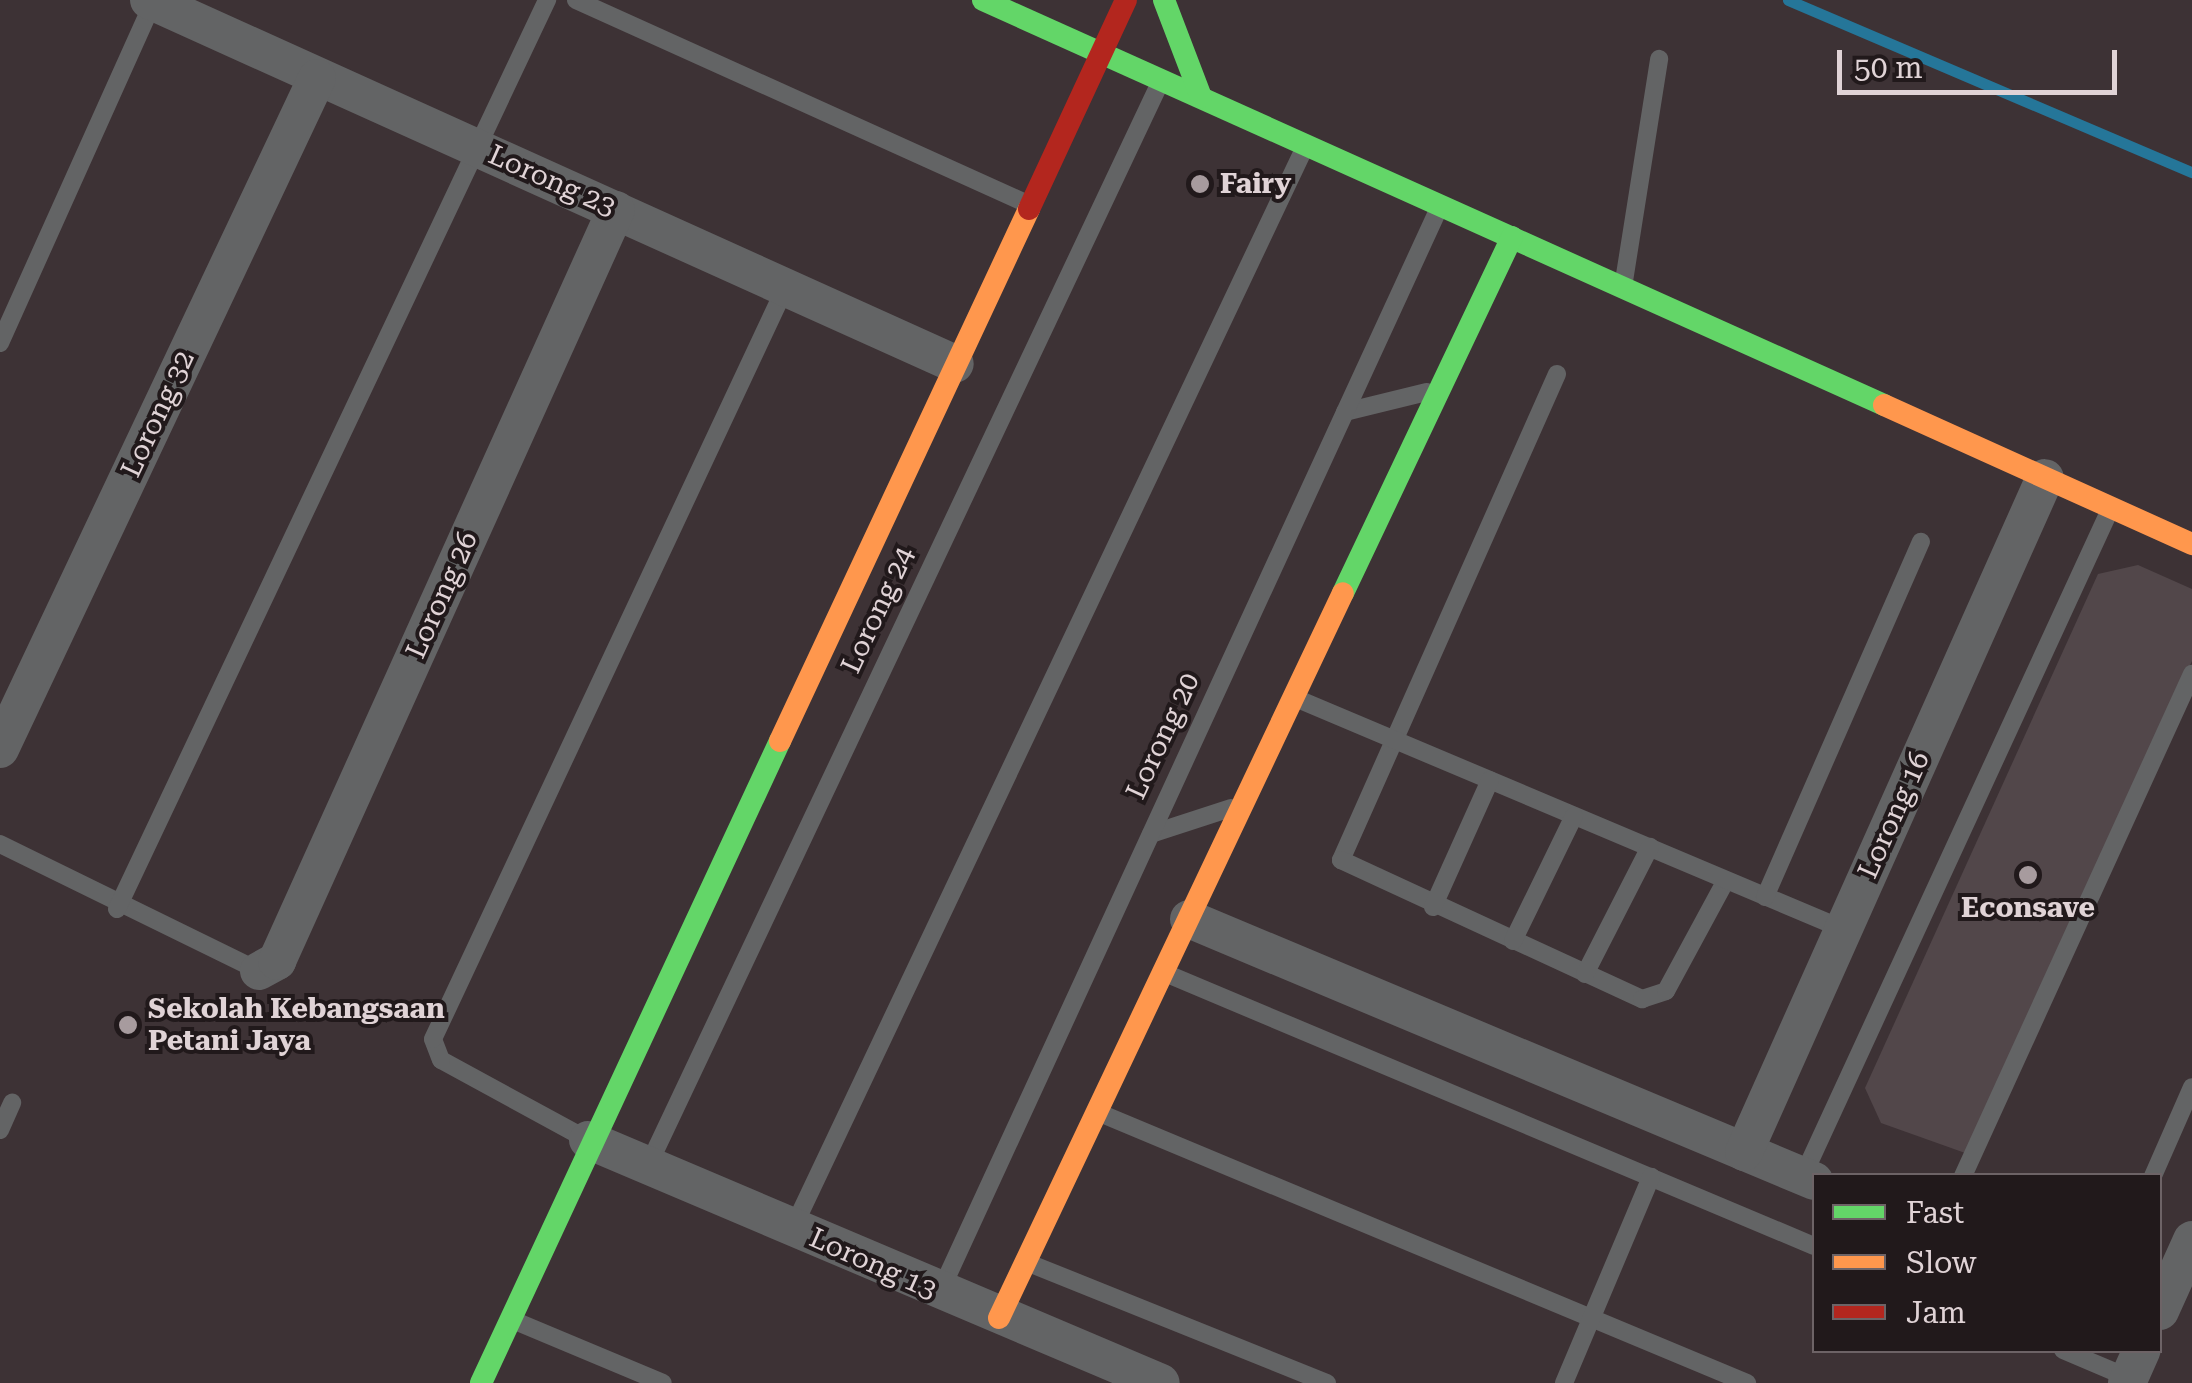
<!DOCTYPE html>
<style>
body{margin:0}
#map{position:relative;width:2192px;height:1383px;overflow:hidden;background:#3d3235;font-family:"Roboto Serif",serif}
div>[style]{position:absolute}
.stream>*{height:11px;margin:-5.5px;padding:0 5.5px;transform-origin:5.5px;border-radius:5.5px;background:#257699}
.building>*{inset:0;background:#52474a}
.lane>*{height:18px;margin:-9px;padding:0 9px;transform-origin:9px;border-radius:9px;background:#636465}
.street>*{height:38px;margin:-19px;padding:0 19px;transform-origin:19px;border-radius:19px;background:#636465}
.fast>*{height:22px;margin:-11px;padding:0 11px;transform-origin:11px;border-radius:11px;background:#63d668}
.slow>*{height:22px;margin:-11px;padding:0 11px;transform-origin:11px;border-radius:11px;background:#ff974d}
.jam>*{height:22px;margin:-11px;padding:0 11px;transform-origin:11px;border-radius:11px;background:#b3261e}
.dots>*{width:28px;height:28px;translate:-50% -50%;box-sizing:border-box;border:5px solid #21191b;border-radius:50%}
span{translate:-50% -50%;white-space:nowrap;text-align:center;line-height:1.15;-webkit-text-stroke:8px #21191b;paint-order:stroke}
.street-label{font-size:28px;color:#e0d3d6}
.poi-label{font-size:28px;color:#e0d3d6;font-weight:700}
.left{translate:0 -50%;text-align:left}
.legend{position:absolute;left:1812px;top:1173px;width:350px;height:180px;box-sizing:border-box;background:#21191b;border:2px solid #6d6366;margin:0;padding:12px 18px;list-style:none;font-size:30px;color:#e0d3d6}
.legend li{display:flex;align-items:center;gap:20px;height:50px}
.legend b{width:50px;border:2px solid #6d6366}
.scale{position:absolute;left:1837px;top:50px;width:280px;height:45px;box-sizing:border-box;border:5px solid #e0d3d6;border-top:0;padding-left:12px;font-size:30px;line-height:35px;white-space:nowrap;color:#e0d3d6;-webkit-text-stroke:8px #21191b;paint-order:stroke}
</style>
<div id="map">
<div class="stream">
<i style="left:1788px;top:0;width:439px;rotate:23.1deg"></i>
</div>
<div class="building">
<i style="clip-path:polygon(2138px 565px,2192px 589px,2192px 661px,1968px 1154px,1881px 1123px,1865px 1088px,2098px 574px)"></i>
</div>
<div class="lane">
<i style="left:576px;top:0;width:493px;rotate:24.3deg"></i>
<i style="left:1624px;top:281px;width:225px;rotate:-81deg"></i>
<i style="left:0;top:343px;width:374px;rotate:-65.8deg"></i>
<i style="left:1557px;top:374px;width:532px;rotate:113.96deg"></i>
<i style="left:1341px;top:860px;width:332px;rotate:24.8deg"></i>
<i style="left:1642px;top:999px;width:25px;rotate:-18deg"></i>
<i style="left:1666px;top:991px;width:126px;rotate:-61.6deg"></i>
<i style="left:1345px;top:412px;width:84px;rotate:-13.7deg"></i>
<i style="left:1300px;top:700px;width:589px;rotate:22.87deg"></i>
<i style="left:1151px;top:834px;width:84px;rotate:-18deg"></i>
<i style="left:0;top:844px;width:288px;rotate:26.1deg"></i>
<i style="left:1765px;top:897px;width:388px;rotate:-66.3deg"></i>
<i style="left:1433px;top:907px;width:139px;rotate:-65.8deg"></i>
<i style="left:117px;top:909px;width:1006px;rotate:-64.68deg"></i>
<i style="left:1513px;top:941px;width:139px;rotate:-64deg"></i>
<i style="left:1165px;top:973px;width:704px;rotate:22.81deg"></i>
<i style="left:1585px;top:974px;width:143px;rotate:-62.9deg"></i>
<i style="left:1102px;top:1114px;width:699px;rotate:22.64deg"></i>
<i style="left:0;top:1130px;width:30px;rotate:-66deg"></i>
<i style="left:588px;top:1140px;width:167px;rotate:-151.4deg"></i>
<i style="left:441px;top:1060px;width:22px;rotate:-111deg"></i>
<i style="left:433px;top:1039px;width:832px;rotate:-64.88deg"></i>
<i style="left:648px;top:1166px;width:1196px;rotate:-64.7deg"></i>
<i style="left:1803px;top:1176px;width:731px;rotate:-65.26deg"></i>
<i style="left:1963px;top:1176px;width:552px;rotate:-65.48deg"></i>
<i style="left:2153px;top:1176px;width:97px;rotate:-66.3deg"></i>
<i style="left:793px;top:1228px;width:1194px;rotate:-64.66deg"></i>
<i style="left:1031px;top:1264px;width:319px;rotate:21.9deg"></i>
<i style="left:940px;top:1292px;width:1193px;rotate:-65.28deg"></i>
<i style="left:515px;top:1321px;width:160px;rotate:22.7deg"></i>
<i style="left:2063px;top:1350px;width:72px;rotate:23deg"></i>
<i style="left:1564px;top:1383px;width:224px;rotate:-67.1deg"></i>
</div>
<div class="street">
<i style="left:149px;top:0;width:884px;rotate:24.3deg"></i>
<i style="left:0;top:749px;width:742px;rotate:-64.71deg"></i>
<i style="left:1189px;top:919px;width:678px;rotate:22.74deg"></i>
<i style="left:259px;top:971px;width:21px;rotate:-29deg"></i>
<i style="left:277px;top:961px;width:824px;rotate:-65.71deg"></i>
<i style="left:588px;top:1140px;width:622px;rotate:22.98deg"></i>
<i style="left:1744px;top:1152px;width:738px;rotate:-65.94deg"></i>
<i style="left:2160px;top:1311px;width:78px;rotate:-65.7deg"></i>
<i style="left:2127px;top:1383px;width:36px;rotate:-66deg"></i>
</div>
<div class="fast">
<i style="left:983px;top:0;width:988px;rotate:24.2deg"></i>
<i style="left:1164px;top:0;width:104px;rotate:69.1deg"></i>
<i style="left:1343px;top:593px;width:394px;rotate:-64.6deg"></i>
<i style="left:481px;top:1383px;width:708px;rotate:-65.03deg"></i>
</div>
<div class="slow">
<i style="left:1884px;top:405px;width:338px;rotate:24.3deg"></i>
<i style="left:780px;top:741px;width:587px;rotate:-64.92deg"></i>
<i style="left:999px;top:1318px;width:802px;rotate:-64.62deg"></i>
</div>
<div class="jam">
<i style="left:1029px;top:209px;width:230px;rotate:-65.1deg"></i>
</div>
<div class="dots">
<i style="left:1200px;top:184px;background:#a79b9e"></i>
<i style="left:2028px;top:875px;background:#a79b9e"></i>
<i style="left:128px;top:1025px;background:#a79b9e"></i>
</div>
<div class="street-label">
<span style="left:552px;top:181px;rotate:24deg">Lorong 23</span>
<span style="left:158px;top:414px;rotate:-65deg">Lorong 32</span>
<span style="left:442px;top:595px;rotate:-66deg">Lorong 26</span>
<span style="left:878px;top:610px;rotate:-65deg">Lorong 24</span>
<span style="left:1163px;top:736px;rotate:-65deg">Lorong 20</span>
<span style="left:1894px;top:815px;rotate:-66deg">Lorong 16</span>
<span style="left:873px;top:1264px;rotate:24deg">Lorong 13</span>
</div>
<div class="poi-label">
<span class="left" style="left:1220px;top:184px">Fairy</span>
<span style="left:2028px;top:908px">Econsave</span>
<span class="left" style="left:148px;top:1025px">Sekolah Kebangsaan<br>Petani Jaya</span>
</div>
<ul class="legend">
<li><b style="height:12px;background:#63d668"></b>Fast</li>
<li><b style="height:12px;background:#ff974d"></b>Slow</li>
<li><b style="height:12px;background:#b3261e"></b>Jam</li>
</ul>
<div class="scale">50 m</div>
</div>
